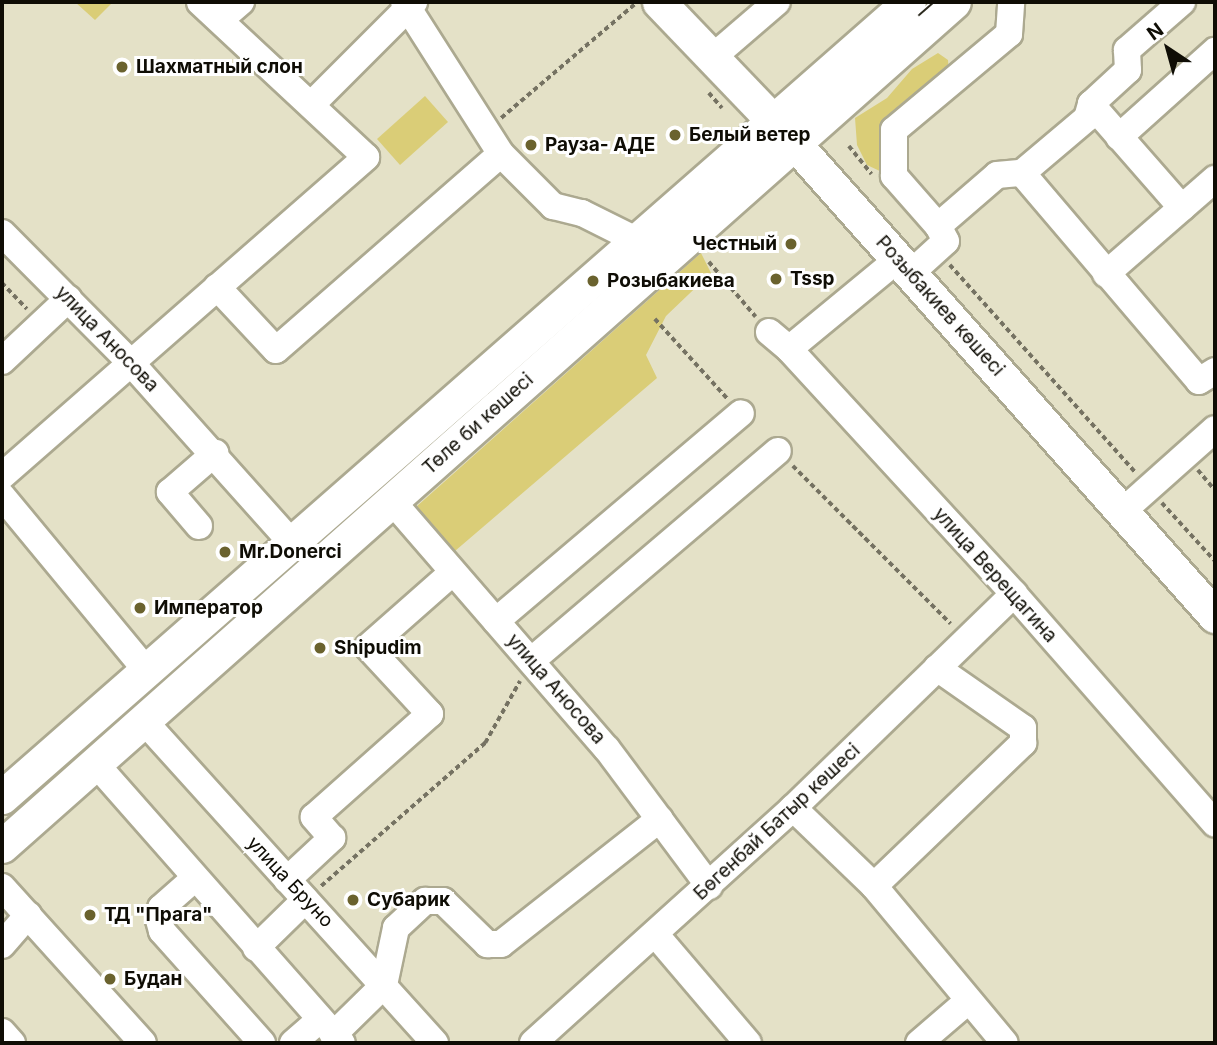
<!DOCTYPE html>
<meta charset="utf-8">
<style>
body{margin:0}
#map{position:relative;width:1217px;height:1045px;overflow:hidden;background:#e4e1c7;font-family:Inter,sans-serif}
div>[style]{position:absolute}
.green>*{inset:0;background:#dacd77}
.path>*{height:3.5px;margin-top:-1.75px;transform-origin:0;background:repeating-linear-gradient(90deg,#757262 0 5px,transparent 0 8.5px)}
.roads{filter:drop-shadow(2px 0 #aca990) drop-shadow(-2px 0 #aca990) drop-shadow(0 2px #aca990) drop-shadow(0 -2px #aca990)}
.minor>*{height:26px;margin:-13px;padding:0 13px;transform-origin:13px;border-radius:13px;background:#fff}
.major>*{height:33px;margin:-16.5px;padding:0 16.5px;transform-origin:16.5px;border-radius:16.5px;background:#fff}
.tram>*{height:2px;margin:-1px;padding:0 1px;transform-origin:1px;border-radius:1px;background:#2c2a1f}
.dots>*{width:19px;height:19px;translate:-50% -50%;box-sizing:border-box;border:4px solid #fff;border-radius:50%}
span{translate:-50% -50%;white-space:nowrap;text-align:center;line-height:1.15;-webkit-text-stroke:6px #fff;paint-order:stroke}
.poi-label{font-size:19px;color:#0f0d05;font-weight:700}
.left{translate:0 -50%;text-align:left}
.right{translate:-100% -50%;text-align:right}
.street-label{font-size:19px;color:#0f0d05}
.frame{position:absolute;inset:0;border:4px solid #0f0d05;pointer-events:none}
.north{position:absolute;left:1133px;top:14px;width:70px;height:70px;-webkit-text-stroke:5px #fff;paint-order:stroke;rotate:324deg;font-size:19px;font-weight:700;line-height:28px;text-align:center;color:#0f0d05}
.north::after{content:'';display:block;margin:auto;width:24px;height:32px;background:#0f0d05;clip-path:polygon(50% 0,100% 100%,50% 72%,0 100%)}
</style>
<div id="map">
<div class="green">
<i style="clip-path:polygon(75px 2px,113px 2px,95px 20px)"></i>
<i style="clip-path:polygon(938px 53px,948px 60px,949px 74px,925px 90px,884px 173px,867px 165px,857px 145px,855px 118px,887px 98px,912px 69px)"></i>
<i style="clip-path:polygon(425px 96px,448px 122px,400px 165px,377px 139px)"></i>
<i style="clip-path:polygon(701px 253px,711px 273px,666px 316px,646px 355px,657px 378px,455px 551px,416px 507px)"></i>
</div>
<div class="path">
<i style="left:709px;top:93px;width:20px;rotate:49deg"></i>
<i style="left:501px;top:118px;width:175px;rotate:-40.4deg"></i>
<i style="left:849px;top:146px;width:36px;rotate:51deg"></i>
<i style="left:709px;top:262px;width:72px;rotate:49.5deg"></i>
<i style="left:950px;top:265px;width:279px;rotate:48.2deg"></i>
<i style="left:2px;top:283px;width:36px;rotate:46deg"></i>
<i style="left:655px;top:319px;width:107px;rotate:47.7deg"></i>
<i style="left:793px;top:466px;width:223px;rotate:45deg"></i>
<i style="left:1198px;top:470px;width:26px;rotate:50deg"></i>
<i style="left:1162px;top:503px;width:79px;rotate:47.6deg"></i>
<i style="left:321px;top:886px;width:218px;rotate:-41.1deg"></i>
<i style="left:485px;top:743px;width:71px;rotate:-60.6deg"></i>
</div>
<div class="roads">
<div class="minor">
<i style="left:220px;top:20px;width:28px;rotate:-41deg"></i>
<i style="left:713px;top:57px;width:84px;rotate:-40.7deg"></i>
<i style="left:1091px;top:104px;width:138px;rotate:48.8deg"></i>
<i style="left:311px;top:105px;width:146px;rotate:-45deg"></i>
<i style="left:1119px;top:137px;width:129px;rotate:-41.9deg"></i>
<i style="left:501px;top:154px;width:74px;rotate:45deg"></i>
<i style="left:553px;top:206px;width:30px;rotate:14deg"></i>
<i style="left:582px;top:213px;width:63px;rotate:26.6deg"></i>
<i style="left:1022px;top:173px;width:273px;rotate:49.6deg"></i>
<i style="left:1199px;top:381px;width:19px;rotate:-32deg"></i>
<i style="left:938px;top:226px;width:78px;rotate:-40.8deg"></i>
<i style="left:997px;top:175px;width:25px;rotate:-5deg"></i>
<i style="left:1022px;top:173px;width:85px;rotate:-40.2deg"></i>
<i style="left:1087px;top:118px;width:15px;rotate:-74deg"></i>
<i style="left:1091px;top:104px;width:50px;rotate:-42.6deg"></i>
<i style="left:1128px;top:70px;width:20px;rotate:-93deg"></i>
<i style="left:1127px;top:50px;width:73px;rotate:-41.1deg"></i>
<i style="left:2px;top:233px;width:183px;rotate:45.2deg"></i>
<i style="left:131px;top:363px;width:241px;rotate:48.2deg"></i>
<i style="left:911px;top:273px;width:47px;rotate:-42.4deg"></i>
<i style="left:946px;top:241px;width:17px;rotate:-118deg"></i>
<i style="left:938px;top:226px;width:67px;rotate:-131.3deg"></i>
<i style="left:894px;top:176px;width:46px;rotate:-90deg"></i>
<i style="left:894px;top:130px;width:150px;rotate:-39.9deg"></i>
<i style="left:1009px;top:34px;width:32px;rotate:-86deg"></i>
<i style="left:1106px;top:274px;width:145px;rotate:-41.1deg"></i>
<i style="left:217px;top:287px;width:86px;rotate:46.9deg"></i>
<i style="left:276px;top:350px;width:298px;rotate:-41.1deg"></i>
<i style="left:501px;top:154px;width:180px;rotate:-122.5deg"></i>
<i style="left:769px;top:332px;width:26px;rotate:40deg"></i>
<i style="left:789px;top:349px;width:333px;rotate:47.4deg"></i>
<i style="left:1014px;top:594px;width:305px;rotate:48.8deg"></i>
<i style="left:789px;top:349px;width:141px;rotate:-39.5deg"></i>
<i style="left:2px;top:361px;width:91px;rotate:-43.2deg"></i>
<i style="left:2px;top:476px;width:484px;rotate:-41.2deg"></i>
<i style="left:366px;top:157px;width:227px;rotate:-137deg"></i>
<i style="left:2px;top:496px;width:227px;rotate:50.4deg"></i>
<i style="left:392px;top:501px;width:328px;rotate:49.1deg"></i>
<i style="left:607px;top:749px;width:171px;rotate:53.3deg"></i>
<i style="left:1123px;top:511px;width:123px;rotate:-41.7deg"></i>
<i style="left:199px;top:526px;width:45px;rotate:-130.5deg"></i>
<i style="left:170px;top:492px;width:60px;rotate:-40.9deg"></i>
<i style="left:496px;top:621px;width:321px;rotate:-40.3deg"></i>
<i style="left:531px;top:661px;width:324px;rotate:-40.4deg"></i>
<i style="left:144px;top:721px;width:434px;rotate:47.9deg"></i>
<i style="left:95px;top:763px;width:373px;rotate:48.6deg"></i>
<i style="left:793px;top:808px;width:112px;rotate:43.9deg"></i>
<i style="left:874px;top:886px;width:204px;rotate:50.2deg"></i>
<i style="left:195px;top:878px;width:45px;rotate:138.6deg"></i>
<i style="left:161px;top:908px;width:12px;rotate:99deg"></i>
<i style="left:159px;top:920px;width:11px;rotate:75deg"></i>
<i style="left:162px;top:931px;width:150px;rotate:48.2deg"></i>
<i style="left:287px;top:880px;width:62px;rotate:-43deg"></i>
<i style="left:332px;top:838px;width:28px;rotate:-131deg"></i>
<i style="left:314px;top:817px;width:155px;rotate:-41.6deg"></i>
<i style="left:430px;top:714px;width:91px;rotate:-132.8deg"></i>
<i style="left:368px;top:647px;width:113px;rotate:-41.4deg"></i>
<i style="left:874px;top:886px;width:207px;rotate:-43.8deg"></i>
<i style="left:1023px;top:743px;width:15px;rotate:-90deg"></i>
<i style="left:1023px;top:728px;width:105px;rotate:-145.1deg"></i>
<i style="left:2px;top:887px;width:210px;rotate:47.9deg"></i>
<i style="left:656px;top:935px;width:142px;rotate:49.6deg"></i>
<i style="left:2px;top:945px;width:40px;rotate:-49deg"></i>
<i style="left:256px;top:948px;width:69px;rotate:-44.4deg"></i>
<i style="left:2px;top:1032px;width:15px;rotate:48deg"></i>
<i style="left:333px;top:1035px;width:71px;rotate:-44.4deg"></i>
<i style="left:384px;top:985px;width:58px;rotate:-78.1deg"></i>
<i style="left:396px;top:928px;width:40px;rotate:-43deg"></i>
<i style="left:425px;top:901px;width:18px"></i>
<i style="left:443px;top:901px;width:62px;rotate:44.3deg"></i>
<i style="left:487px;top:944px;width:14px"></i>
<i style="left:501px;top:944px;width:202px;rotate:-38.2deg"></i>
<i style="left:293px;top:1043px;width:35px;rotate:-41deg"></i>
<i style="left:533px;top:1043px;width:350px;rotate:-42.1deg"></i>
<i style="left:793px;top:808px;width:308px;rotate:-44.1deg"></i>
<i style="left:919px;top:1043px;width:65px;rotate:-40.6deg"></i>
</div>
<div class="major">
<i style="left:659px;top:2px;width:197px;rotate:46.2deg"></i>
<i style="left:795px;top:144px;width:632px;rotate:48.34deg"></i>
<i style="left:2px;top:797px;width:1206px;rotate:-41.24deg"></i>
<i style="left:2px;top:846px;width:1272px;rotate:-41.56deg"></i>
</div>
</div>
<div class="tram">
<i style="left:919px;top:15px;width:20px;rotate:-41deg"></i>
</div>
<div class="dots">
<i style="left:122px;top:67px;background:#6a622e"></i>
<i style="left:675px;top:135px;background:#6a622e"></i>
<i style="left:531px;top:145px;background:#6a622e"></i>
<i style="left:791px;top:244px;background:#6a622e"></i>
<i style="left:776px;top:279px;background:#6a622e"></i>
<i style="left:593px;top:281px;background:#6a622e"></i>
<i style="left:225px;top:552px;background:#6a622e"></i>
<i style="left:140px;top:608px;background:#6a622e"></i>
<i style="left:320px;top:648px;background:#6a622e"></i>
<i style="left:353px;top:900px;background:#6a622e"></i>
<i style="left:90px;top:915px;background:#6a622e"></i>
<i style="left:110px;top:979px;background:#6a622e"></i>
</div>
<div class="poi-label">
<span class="left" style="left:136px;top:67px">Шахматный слон</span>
<span class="left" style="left:689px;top:135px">Белый ветер</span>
<span class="left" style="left:545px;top:145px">Рауза- АДЕ</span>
<span class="right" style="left:777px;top:244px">Честный</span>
<span class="left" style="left:790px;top:279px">Tssp</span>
<span class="left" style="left:607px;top:281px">Розыбакиева</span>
<span class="left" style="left:239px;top:552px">Mr.Donerci</span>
<span class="left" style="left:154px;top:608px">Император</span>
<span class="left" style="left:334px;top:648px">Shipudim</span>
<span class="left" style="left:367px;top:900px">Субарик</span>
<span class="left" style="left:104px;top:915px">ТД "Прага"</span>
<span class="left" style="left:124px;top:979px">Будан</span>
</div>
<div class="street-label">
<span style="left:940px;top:306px;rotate:48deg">Розыбакиев көшесі</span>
<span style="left:107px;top:339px;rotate:46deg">улица Аносова</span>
<span style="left:478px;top:424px;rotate:-42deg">Төле би көшесі</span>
<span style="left:995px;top:575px;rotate:48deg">улица Верещагина</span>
<span style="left:556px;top:689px;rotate:49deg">улица Аносова</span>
<span style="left:777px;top:822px;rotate:-43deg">Бөгенбай Батыр көшесі</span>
<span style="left:290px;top:882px;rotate:47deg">улица Бруно</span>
</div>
<div class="frame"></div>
<div class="north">N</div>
</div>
